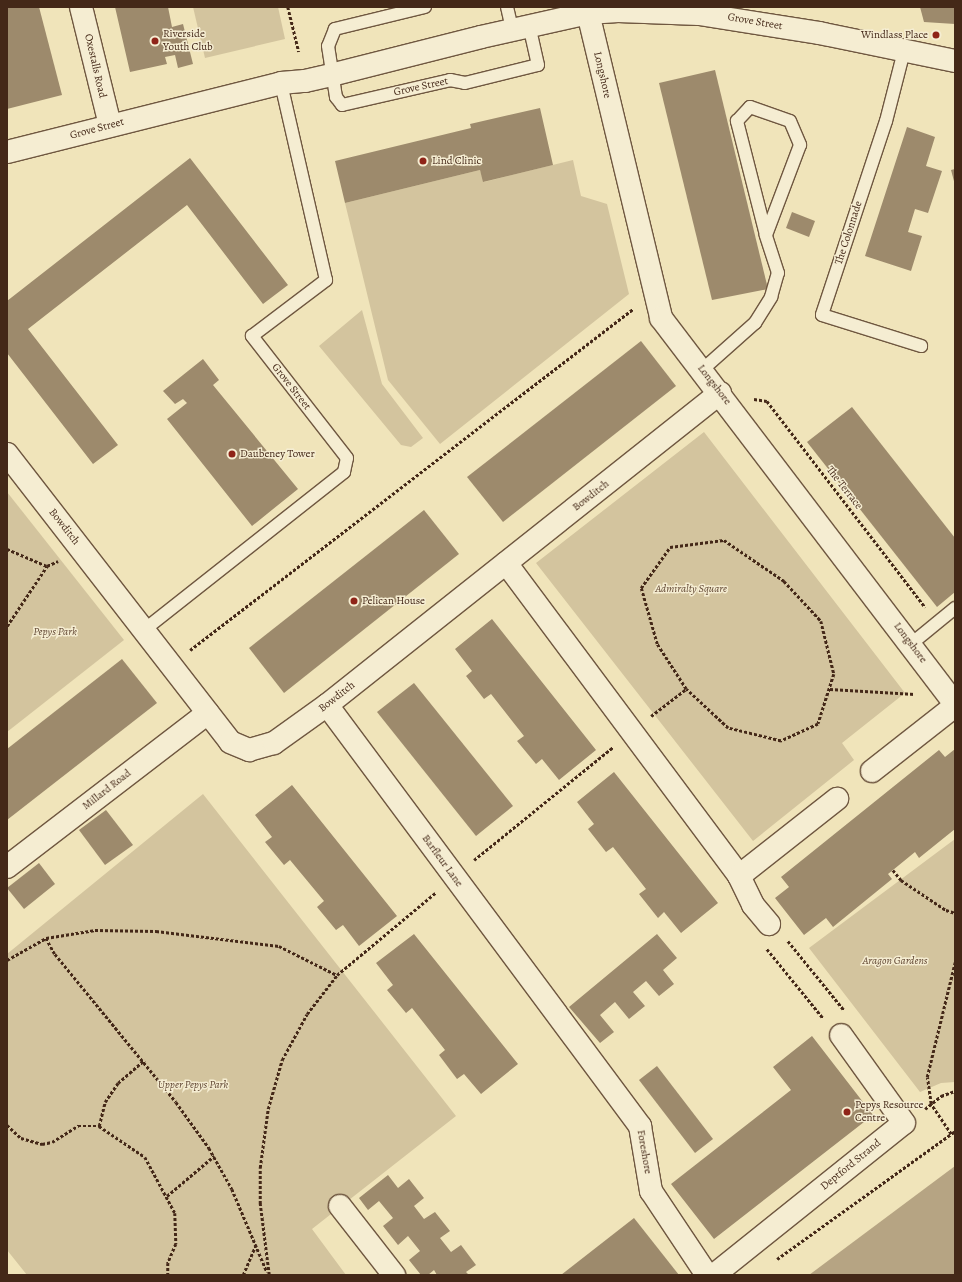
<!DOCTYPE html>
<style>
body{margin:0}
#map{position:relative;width:962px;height:1282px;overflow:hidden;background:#f0e4ba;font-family:Alegreya,serif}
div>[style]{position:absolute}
.green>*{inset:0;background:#d3c49e}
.water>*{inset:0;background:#b6a483}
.building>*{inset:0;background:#9d8a6c}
.path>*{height:2.5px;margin-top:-1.25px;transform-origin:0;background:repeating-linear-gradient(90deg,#442818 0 3px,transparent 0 5px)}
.roads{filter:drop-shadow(1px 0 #6f5740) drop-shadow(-1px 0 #6f5740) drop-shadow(0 1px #6f5740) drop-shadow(0 -1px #6f5740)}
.service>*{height:12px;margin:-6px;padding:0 6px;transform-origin:6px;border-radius:6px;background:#f5edd2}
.minor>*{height:22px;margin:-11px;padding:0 11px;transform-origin:11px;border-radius:11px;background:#f5edd2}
.tertiary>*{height:22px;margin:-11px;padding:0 11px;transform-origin:11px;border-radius:11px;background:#f5edd2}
.secondary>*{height:22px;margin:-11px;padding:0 11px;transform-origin:11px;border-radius:11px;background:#f5edd2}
.dots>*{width:11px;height:11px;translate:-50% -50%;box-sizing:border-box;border:2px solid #f5edd2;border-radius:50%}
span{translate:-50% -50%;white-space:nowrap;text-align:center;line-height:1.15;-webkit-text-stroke:3px #f5edd2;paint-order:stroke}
.street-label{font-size:11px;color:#442818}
.poi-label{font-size:11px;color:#442818}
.left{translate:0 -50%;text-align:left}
.right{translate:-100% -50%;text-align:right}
.park-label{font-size:11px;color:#614733;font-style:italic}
.frame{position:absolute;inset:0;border:8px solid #442818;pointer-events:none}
</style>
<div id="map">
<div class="green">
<i style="clip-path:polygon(193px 7px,278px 7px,285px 39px,205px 58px)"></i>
<i style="clip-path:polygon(573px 160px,581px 196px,607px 204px,629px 294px,440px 444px,388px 380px,345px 203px,480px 170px,484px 182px)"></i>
<i style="clip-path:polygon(362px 310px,382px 384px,423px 438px,411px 447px,401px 445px,319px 346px)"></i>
<i style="clip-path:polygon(704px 432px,905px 693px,842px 743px,854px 760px,753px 841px,536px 563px)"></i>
<i style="clip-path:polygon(7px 492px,124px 640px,7px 732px)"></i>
<i style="clip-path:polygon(203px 794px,456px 1116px,312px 1229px,346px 1275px,27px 1275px,7px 1250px,7px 954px)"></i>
<i style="clip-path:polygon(955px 839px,955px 1082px,941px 1083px,920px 1092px,809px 948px)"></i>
</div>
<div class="water">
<i style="clip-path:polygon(955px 1166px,955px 1275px,809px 1275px)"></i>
</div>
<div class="building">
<i style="clip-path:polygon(7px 7px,39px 7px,62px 95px,7px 109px)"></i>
<i style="clip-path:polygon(115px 7px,168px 7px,172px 27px,183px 24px,193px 64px,178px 68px,175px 55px,165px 57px,167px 64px,130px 72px)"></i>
<i style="clip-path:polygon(920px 7px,955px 7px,955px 24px,924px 22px)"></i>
<i style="clip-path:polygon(715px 70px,768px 289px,712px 300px,659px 83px)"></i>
<i style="clip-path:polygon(540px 108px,553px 165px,483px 182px,480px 170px,345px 203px,335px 161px,471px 128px,470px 124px)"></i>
<i style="clip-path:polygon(907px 127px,935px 137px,926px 166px,942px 171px,928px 213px,915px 209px,908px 232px,922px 236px,911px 271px,865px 256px)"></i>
<i style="clip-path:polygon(190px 158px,288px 285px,263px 304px,187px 205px,28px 329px,118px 445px,93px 464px,7px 353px,7px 301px)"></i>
<i style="clip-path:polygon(955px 169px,955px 185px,951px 170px)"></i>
<i style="clip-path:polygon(792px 212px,815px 221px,809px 237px,786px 228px)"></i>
<i style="clip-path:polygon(641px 341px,676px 386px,503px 522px,467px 477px)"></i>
<i style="clip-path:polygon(203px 359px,219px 380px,213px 385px,298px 489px,252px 526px,167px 419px,187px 403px,183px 399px,175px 404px,163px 391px)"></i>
<i style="clip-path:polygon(852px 407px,955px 538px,955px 592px,937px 607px,807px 442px)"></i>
<i style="clip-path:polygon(424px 510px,459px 554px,284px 693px,249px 648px)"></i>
<i style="clip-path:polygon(492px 619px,596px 750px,559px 780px,542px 759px,536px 764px,517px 741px,524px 736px,491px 694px,484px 699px,466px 676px,472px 671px,455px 649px)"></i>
<i style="clip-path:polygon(122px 659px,157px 703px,7px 820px,7px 749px)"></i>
<i style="clip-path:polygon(414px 683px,513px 806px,476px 836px,377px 712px)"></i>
<i style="clip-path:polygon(955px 749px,955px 829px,919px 858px,915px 852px,893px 870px,888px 874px,892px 879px,833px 927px,826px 918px,804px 935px,775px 898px,789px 887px,781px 877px,939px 750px,945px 757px)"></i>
<i style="clip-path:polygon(614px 772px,718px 903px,681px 933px,664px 912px,658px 918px,639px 894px,646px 889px,613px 847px,606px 852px,588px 829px,594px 824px,577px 802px)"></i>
<i style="clip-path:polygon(292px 785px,397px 916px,359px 946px,343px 925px,336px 930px,317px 907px,324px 901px,290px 860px,284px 865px,265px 842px,272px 837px,255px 815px)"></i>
<i style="clip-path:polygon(106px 810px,133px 845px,105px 865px,79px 830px)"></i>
<i style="clip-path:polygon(39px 863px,55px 884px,24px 909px,7px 888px)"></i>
<i style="clip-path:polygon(414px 934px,518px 1064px,481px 1094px,464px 1074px,457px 1079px,439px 1055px,445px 1050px,412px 1008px,406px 1013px,387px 990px,393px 985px,376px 963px)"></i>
<i style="clip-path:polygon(657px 934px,677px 958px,663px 970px,674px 984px,659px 996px,646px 981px,633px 992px,645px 1006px,629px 1019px,615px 1002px,600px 1015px,614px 1032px,600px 1043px,569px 1007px)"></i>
<i style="clip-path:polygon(812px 1036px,873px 1115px,714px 1239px,671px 1184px,791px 1090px,773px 1067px)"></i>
<i style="clip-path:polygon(657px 1066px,713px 1139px,695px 1153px,639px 1080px)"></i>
<i style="clip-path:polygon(388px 1175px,398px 1188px,409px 1179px,424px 1198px,414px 1206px,424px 1219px,435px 1212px,450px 1231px,440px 1238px,451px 1252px,461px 1245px,476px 1265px,466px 1272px,469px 1275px,437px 1275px,434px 1270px,428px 1275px,421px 1275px,409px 1260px,420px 1251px,408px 1236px,398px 1245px,383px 1226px,393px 1218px,379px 1201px,368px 1210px,359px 1198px)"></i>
<i style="clip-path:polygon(634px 1218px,679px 1275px,561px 1275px)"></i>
</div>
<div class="path">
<i style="left:288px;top:7px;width:46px;rotate:76.3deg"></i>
<i style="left:754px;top:399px;width:13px;rotate:9deg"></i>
<i style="left:767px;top:401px;width:260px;rotate:52.5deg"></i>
<i style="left:724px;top:540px;width:73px;rotate:34.3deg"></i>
<i style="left:784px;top:581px;width:54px;rotate:47.2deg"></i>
<i style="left:821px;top:621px;width:55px;rotate:76.2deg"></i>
<i style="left:834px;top:674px;width:52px;rotate:107.7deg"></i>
<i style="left:818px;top:724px;width:41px;rotate:155.3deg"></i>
<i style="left:781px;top:741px;width:55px;rotate:-166.2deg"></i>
<i style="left:728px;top:728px;width:57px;rotate:-137.1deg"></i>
<i style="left:686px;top:689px;width:54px;rotate:-122.8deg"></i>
<i style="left:657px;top:644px;width:58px;rotate:-105.9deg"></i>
<i style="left:641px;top:588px;width:50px;rotate:-54.7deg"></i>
<i style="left:670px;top:547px;width:54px;rotate:-7.4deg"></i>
<i style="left:7px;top:549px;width:43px;rotate:23deg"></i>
<i style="left:47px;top:566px;width:12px;rotate:-24deg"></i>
<i style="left:7px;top:626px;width:72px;rotate:-56.3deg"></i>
<i style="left:190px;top:650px;width:559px;rotate:-37.59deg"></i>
<i style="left:830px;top:689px;width:85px;rotate:3.4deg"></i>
<i style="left:651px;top:716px;width:44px;rotate:-37.6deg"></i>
<i style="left:474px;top:860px;width:179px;rotate:-39.1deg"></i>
<i style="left:893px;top:870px;width:13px;rotate:51deg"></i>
<i style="left:901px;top:880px;width:54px;rotate:33.7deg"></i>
<i style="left:946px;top:910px;width:9px;rotate:18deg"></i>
<i style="left:46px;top:938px;width:18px;rotate:61deg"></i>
<i style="left:55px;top:954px;width:191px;rotate:50.7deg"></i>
<i style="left:176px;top:1102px;width:57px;rotate:54.3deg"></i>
<i style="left:209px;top:1148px;width:47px;rotate:60.7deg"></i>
<i style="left:232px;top:1189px;width:90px;rotate:67.1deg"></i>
<i style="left:788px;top:941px;width:89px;rotate:50.9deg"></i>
<i style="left:767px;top:949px;width:89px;rotate:50.9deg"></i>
<i style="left:7px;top:960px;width:45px;rotate:-29.4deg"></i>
<i style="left:46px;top:938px;width:50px;rotate:-9.3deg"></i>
<i style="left:95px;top:930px;width:61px;rotate:0.9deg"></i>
<i style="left:156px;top:931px;width:124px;rotate:7deg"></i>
<i style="left:279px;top:946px;width:65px;rotate:26.6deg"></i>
<i style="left:925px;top:1109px;width:21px;rotate:-39deg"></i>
<i style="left:941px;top:1096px;width:15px;rotate:-20deg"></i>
<i style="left:7px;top:1125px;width:19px;rotate:43deg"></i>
<i style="left:21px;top:1138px;width:22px;rotate:16deg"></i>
<i style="left:42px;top:1144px;width:10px;rotate:-11deg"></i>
<i style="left:52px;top:1142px;width:31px;rotate:-32deg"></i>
<i style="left:78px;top:1126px;width:21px"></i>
<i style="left:99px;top:1126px;width:55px;rotate:34deg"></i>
<i style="left:145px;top:1157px;width:64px;rotate:61.8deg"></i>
<i style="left:175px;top:1213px;width:31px;rotate:88deg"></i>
<i style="left:176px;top:1244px;width:21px;rotate:113deg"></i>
<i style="left:168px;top:1263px;width:12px;rotate:90deg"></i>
<i style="left:99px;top:1126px;width:25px;rotate:-76deg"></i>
<i style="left:105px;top:1102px;width:23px;rotate:-56deg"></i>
<i style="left:118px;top:1083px;width:35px;rotate:-41deg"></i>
<i style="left:951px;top:1134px;width:36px;rotate:-124deg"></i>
<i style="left:931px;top:1104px;width:27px;rotate:-98deg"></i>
<i style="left:927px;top:1077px;width:118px;rotate:-76.3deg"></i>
<i style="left:167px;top:1196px;width:62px;rotate:-40.4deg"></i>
<i style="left:777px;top:1259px;width:219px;rotate:-35.7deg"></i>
<i style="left:243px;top:1275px;width:33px;rotate:-67deg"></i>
<i style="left:269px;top:1275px;width:72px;rotate:-97.2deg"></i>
<i style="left:260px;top:1204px;width:36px;rotate:-90deg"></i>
<i style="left:260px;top:1168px;width:60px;rotate:-82.3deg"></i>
<i style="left:268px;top:1109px;width:51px;rotate:-74.1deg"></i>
<i style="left:282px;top:1060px;width:52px;rotate:-61.5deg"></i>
<i style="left:307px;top:1014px;width:49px;rotate:-52.4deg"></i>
<i style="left:337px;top:975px;width:128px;rotate:-39.9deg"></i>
</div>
<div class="roads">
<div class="service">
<i style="left:425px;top:7px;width:93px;rotate:166.3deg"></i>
<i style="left:335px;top:29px;width:18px;rotate:112deg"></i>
<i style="left:328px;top:46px;width:52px;rotate:81.1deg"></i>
<i style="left:336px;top:97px;width:10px;rotate:53deg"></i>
<i style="left:342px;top:105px;width:111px;rotate:-13deg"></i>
<i style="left:450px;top:80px;width:15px;rotate:11deg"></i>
<i style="left:465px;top:83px;width:75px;rotate:-13.9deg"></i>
<i style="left:538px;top:65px;width:41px;rotate:-102.7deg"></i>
<i style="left:507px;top:7px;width:23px;rotate:77deg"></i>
<i style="left:904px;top:51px;width:72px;rotate:104.4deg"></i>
<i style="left:886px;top:121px;width:204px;rotate:108.3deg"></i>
<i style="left:822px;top:315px;width:104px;rotate:17.4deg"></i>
<i style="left:702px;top:370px;width:71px;rotate:-41.6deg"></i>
<i style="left:755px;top:323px;width:31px;rotate:-58deg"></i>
<i style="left:771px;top:297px;width:25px;rotate:-74deg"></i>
<i style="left:778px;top:273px;width:40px;rotate:-108deg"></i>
<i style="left:766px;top:235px;width:118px;rotate:-104.3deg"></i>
<i style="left:737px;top:121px;width:19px;rotate:-47deg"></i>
<i style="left:750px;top:107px;width:42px;rotate:19.3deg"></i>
<i style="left:790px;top:121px;width:26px;rotate:67deg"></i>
<i style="left:800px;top:145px;width:96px;rotate:110.7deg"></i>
<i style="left:144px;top:630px;width:255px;rotate:-38.3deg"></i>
<i style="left:344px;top:472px;width:14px;rotate:-78deg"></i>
<i style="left:347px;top:458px;width:155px;rotate:-127.9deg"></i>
<i style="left:252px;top:336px;width:93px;rotate:-37.1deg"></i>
<i style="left:326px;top:280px;width:202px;rotate:-102.9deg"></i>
<i style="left:911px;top:644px;width:57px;rotate:-39.3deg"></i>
</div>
<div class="minor">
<i style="left:588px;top:13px;width:314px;rotate:76.5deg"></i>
<i style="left:661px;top:318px;width:485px;rotate:52.7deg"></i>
<i style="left:7px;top:454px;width:364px;rotate:52.2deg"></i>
<i style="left:230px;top:742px;width:21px;rotate:23deg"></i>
<i style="left:249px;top:750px;width:26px;rotate:-16deg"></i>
<i style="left:274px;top:743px;width:65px;rotate:-35.6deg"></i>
<i style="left:327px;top:705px;width:502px;rotate:-38.45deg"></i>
<i style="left:506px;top:563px;width:390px;rotate:53.3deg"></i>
<i style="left:739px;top:876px;width:32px;rotate:64deg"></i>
<i style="left:753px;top:905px;width:25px;rotate:50deg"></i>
<i style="left:327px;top:705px;width:525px;rotate:53.37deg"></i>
<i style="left:640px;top:1126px;width:66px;rotate:80.4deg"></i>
<i style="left:651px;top:1191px;width:101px;rotate:56.3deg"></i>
<i style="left:872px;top:771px;width:105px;rotate:-38.1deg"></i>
<i style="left:7px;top:867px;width:253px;rotate:-37.5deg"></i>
<i style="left:739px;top:876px;width:125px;rotate:-38.2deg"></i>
<i style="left:340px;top:1206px;width:88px;rotate:52deg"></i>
<i style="left:714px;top:1275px;width:243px;rotate:-38.7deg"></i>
<i style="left:904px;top:1123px;width:108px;rotate:-125.6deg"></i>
</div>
<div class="tertiary">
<i style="left:81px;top:7px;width:122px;rotate:76.2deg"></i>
</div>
<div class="secondary">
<i style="left:7px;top:152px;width:283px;rotate:-14.1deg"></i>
<i style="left:281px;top:83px;width:24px;rotate:-5deg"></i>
<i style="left:305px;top:81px;width:27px;rotate:-13deg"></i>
<i style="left:331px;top:75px;width:155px;rotate:-14.2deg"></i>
<i style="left:481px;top:37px;width:110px;rotate:-12.6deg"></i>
<i style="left:588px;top:13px;width:30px;rotate:-4deg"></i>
<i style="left:618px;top:11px;width:81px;rotate:2.1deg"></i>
<i style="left:699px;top:14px;width:121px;rotate:9deg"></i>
<i style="left:819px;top:33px;width:139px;rotate:11.6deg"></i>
</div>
</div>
<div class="dots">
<i style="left:936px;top:35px;background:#8f2418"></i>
<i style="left:155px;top:41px;background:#8f2418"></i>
<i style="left:423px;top:161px;background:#8f2418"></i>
<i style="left:232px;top:454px;background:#8f2418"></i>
<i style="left:354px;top:601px;background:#8f2418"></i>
<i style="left:847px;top:1112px;background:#8f2418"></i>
</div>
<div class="street-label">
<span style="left:755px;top:22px;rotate:10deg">Grove Street</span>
<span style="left:95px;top:66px;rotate:77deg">Oxestalls Road</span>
<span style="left:602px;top:75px;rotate:77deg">Longshore</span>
<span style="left:421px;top:87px;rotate:-12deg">Grove Street</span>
<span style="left:97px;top:129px;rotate:-15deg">Grove Street</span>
<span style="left:849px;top:233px;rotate:-72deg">The Colonnade</span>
<span style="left:714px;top:385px;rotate:52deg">Longshore</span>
<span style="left:291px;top:387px;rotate:52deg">Grove Street</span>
<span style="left:844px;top:488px;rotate:52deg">The Terrace</span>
<span style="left:591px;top:496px;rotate:-38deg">Bowditch</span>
<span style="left:64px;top:527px;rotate:52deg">Bowditch</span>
<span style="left:910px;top:643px;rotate:53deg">Longshore</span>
<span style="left:337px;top:697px;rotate:-38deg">Bowditch</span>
<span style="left:107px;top:790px;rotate:-38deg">Millard Road</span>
<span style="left:442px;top:861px;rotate:54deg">Barfleur Lane</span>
<span style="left:644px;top:1152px;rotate:80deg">Foreshore</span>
<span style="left:851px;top:1165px;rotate:-39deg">Deptford Strand</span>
</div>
<div class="poi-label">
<span class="left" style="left:163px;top:41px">Riverside<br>Youth Club</span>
<span class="right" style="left:928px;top:35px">Windlass Place</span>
<span class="left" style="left:432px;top:161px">Lind Clinic</span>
<span class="left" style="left:240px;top:454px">Daubeney Tower</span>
<span class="left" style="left:362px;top:601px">Pelican House</span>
<span class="left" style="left:855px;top:1112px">Pepys Resource<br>Centre</span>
</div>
<div class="park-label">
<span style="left:691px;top:589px">Admiralty Square</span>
<span style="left:55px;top:632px">Pepys Park</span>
<span style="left:895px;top:961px">Aragon Gardens</span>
<span style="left:193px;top:1085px">Upper Pepys Park</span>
</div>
<div class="frame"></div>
</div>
